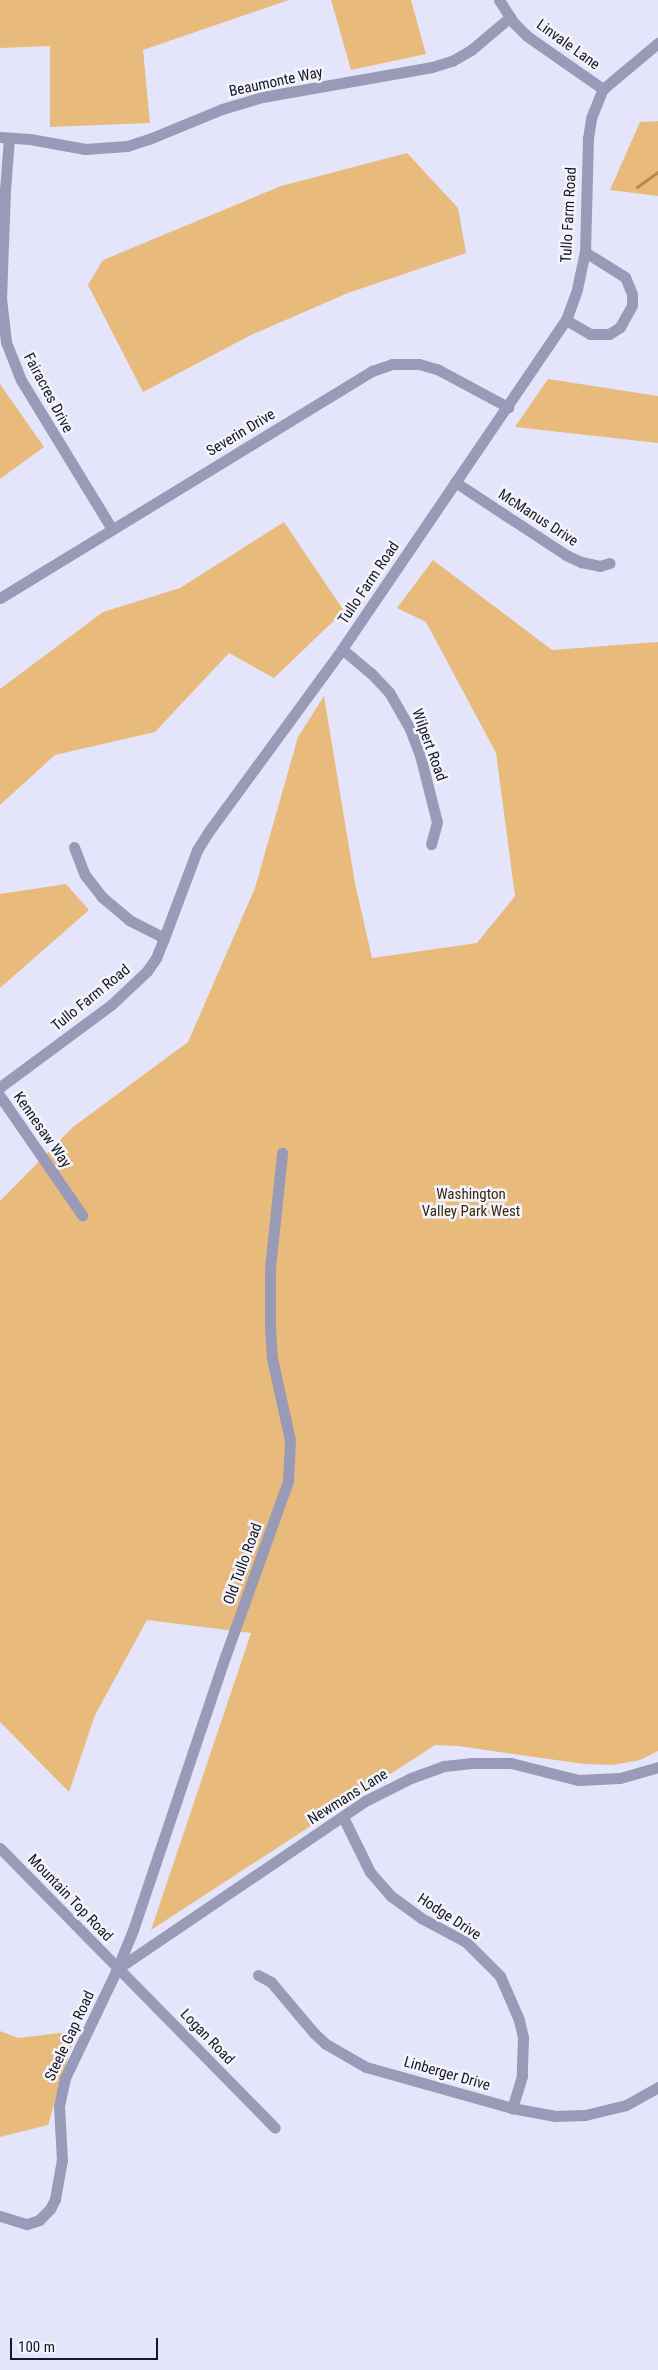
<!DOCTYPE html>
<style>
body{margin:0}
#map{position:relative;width:658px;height:2370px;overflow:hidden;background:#e4e5fa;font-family:"Roboto Condensed",sans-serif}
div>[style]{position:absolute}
.green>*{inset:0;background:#e8bb7d}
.stream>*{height:3px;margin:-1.5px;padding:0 1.5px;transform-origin:1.5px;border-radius:1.5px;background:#b58a4c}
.minor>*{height:11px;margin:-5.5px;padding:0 5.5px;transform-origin:5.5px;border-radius:5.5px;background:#999ab8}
span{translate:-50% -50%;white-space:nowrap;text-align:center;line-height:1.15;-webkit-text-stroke:5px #f3f4fb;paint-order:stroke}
.street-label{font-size:15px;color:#181824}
.park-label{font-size:15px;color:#3b290c}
.scale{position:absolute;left:10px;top:2338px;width:148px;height:22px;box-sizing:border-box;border:2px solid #181824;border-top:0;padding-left:6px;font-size:15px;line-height:18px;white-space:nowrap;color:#181824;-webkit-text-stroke:4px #f3f4fb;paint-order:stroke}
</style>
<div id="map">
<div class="green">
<i style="clip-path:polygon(0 0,289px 0,143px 50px,150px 123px,50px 127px,50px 46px,0 48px)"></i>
<i style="clip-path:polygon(331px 0,411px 0,426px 54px,351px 70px)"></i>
<i style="clip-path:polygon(658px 121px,658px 196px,610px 190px,640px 122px)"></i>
<i style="clip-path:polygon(407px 153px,458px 208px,466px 253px,348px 293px,251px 335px,143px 392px,88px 285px,103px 260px,281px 186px)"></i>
<i style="clip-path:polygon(548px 379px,658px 396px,658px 443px,515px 427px)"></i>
<i style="clip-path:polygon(0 384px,44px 447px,0 479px)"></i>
<i style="clip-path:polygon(284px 522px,344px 611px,274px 678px,229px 653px,155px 732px,55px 755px,0 805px,0 689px,103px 612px,180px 588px)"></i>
<i style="clip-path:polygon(433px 560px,552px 650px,658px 642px,658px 1751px,640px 1760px,613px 1765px,584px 1764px,458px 1746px,435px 1745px,151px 1930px,251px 1633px,147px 1620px,95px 1715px,69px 1792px,0 1722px,0 1201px,73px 1127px,188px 1042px,255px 888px,298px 737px,324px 696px,355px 883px,372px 958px,477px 943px,515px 896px,496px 753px,426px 622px,397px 608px)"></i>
<i style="clip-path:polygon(66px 884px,89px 910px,0 988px,0 894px)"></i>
<i style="clip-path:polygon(0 2031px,18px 2038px,76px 2031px,48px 2125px,0 2137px)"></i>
</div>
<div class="stream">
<i style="left:637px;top:187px;width:26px;rotate:-36deg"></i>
</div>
<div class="minor">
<i style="left:499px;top:0;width:27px;rotate:57deg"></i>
<i style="left:514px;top:23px;width:18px;rotate:45deg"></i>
<i style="left:527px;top:36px;width:93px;rotate:34.9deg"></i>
<i style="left:0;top:137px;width:30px;rotate:4deg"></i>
<i style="left:30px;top:139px;width:56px;rotate:10.3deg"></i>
<i style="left:85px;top:149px;width:42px;rotate:-4.1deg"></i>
<i style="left:127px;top:146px;width:23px;rotate:-18deg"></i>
<i style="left:149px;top:139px;width:79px;rotate:-22.3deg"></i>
<i style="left:222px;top:109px;width:42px;rotate:-16.7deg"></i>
<i style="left:262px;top:97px;width:173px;rotate:-10deg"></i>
<i style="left:432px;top:67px;width:21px;rotate:-17deg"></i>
<i style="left:452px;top:61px;width:22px;rotate:-30deg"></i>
<i style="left:471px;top:50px;width:51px;rotate:-40.2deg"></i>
<i style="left:9px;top:138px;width:52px;rotate:94.4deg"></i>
<i style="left:5px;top:190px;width:108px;rotate:92.1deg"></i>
<i style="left:1px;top:298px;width:44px;rotate:83.5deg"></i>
<i style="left:6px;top:342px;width:41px;rotate:68.5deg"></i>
<i style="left:21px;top:380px;width:175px;rotate:58.6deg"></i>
<i style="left:566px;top:320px;width:28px;rotate:30deg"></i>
<i style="left:590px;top:334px;width:19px"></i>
<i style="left:609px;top:334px;width:13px;rotate:-32deg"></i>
<i style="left:620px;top:327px;width:25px;rotate:-61deg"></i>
<i style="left:632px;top:305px;width:11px;rotate:-90deg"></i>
<i style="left:632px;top:294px;width:18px;rotate:-112deg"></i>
<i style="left:625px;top:277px;width:47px;rotate:-148deg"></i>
<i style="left:455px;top:482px;width:133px;rotate:33.3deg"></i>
<i style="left:566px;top:555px;width:17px;rotate:25deg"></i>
<i style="left:581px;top:562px;width:19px;rotate:12deg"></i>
<i style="left:600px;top:566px;width:10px;rotate:-17deg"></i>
<i style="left:0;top:598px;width:436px;rotate:-31.4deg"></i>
<i style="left:372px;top:371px;width:21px;rotate:-19deg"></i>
<i style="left:392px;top:364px;width:27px"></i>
<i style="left:419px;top:364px;width:19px;rotate:16deg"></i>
<i style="left:437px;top:369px;width:81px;rotate:28.2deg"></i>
<i style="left:342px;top:649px;width:38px;rotate:40deg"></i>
<i style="left:371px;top:673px;width:26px;rotate:47deg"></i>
<i style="left:389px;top:692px;width:43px;rotate:60.4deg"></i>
<i style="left:410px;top:729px;width:28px;rotate:69deg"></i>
<i style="left:420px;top:755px;width:69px;rotate:75.8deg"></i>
<i style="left:437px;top:822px;width:23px;rotate:105deg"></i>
<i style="left:74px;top:847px;width:30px;rotate:69deg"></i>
<i style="left:85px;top:875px;width:28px;rotate:52deg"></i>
<i style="left:102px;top:897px;width:35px;rotate:40deg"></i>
<i style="left:129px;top:920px;width:39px;rotate:27deg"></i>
<i style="left:0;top:1087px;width:138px;rotate:-36.5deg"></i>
<i style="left:111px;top:1005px;width:50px;rotate:-43.4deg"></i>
<i style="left:147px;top:971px;width:16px;rotate:-55deg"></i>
<i style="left:156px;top:958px;width:22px;rotate:-68deg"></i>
<i style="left:164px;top:938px;width:94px;rotate:-69.4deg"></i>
<i style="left:197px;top:850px;width:22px;rotate:-58deg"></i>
<i style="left:209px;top:831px;width:225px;rotate:-53.8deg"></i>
<i style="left:342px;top:649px;width:398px;rotate:-55.8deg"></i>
<i style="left:566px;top:320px;width:33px;rotate:-70deg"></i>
<i style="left:577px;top:289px;width:38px;rotate:-78deg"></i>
<i style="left:585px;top:252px;width:114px;rotate:-88.5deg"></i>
<i style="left:588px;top:138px;width:20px;rotate:-81deg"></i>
<i style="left:591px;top:118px;width:31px;rotate:-68deg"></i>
<i style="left:603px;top:89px;width:72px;rotate:-39.9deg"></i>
<i style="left:0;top:1096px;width:145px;rotate:55.4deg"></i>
<i style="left:343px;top:1817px;width:61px;rotate:63.9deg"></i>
<i style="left:370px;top:1872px;width:32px;rotate:49deg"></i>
<i style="left:391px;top:1896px;width:37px;rotate:36deg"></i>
<i style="left:421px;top:1918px;width:51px;rotate:28.1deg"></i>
<i style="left:466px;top:1942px;width:48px;rotate:45deg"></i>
<i style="left:500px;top:1976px;width:48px;rotate:66.6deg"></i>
<i style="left:519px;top:2020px;width:18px;rotate:77deg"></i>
<i style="left:523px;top:2038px;width:38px;rotate:92deg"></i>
<i style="left:522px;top:2076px;width:34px;rotate:107deg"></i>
<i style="left:0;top:1848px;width:392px;rotate:45.5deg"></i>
<i style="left:117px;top:1969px;width:300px;rotate:-34.1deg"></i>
<i style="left:365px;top:1801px;width:51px;rotate:-26.6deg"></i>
<i style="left:411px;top:1778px;width:35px;rotate:-20deg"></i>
<i style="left:444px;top:1766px;width:28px;rotate:-6deg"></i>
<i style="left:472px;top:1763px;width:39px"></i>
<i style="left:511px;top:1763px;width:69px;rotate:14.2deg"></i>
<i style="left:578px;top:1780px;width:42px;rotate:-2.7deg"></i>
<i style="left:620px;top:1778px;width:40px;rotate:-16deg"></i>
<i style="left:258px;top:1975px;width:15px;rotate:28deg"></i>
<i style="left:271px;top:1982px;width:67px;rotate:49.9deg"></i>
<i style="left:314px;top:2033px;width:16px;rotate:43deg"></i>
<i style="left:326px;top:2044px;width:46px;rotate:29.9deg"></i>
<i style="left:366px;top:2067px;width:152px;rotate:15.7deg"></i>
<i style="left:512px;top:2108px;width:44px;rotate:10.5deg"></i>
<i style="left:555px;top:2116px;width:30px;rotate:-2deg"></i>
<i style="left:585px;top:2115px;width:42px;rotate:-13.7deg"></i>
<i style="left:626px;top:2105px;width:37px;rotate:-29deg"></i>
<i style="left:0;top:2216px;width:28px;rotate:17deg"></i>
<i style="left:27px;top:2224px;width:13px;rotate:-18deg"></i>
<i style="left:39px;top:2220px;width:16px;rotate:-45deg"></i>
<i style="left:50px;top:2209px;width:11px;rotate:-63deg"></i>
<i style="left:55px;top:2199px;width:39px;rotate:-80deg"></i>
<i style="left:62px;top:2161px;width:55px;rotate:-93.1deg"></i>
<i style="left:59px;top:2106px;width:29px;rotate:-78deg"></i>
<i style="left:65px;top:2078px;width:121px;rotate:-64.5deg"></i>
<i style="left:117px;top:1969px;width:42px;rotate:-67.7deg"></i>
<i style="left:133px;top:1930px;width:288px;rotate:-71.4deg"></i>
<i style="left:225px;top:1657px;width:187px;rotate:-70.3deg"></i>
<i style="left:288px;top:1481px;width:41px;rotate:-87.2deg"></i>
<i style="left:290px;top:1440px;width:84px;rotate:-102.4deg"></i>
<i style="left:272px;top:1358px;width:29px;rotate:-94deg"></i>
<i style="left:270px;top:1329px;width:61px;rotate:-90deg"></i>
<i style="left:270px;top:1268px;width:116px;rotate:-84deg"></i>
</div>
<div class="street-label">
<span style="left:568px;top:45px;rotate:36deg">Linvale Lane</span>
<span style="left:276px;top:82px;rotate:-12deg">Beaumonte Way</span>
<span style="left:569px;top:215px;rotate:-87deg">Tullo Farm Road</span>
<span style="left:48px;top:393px;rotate:62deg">Fairacres Drive</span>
<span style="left:241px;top:433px;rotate:-31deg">Severin Drive</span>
<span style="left:538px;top:518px;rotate:33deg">McManus Drive</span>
<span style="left:369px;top:583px;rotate:-56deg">Tullo Farm Road</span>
<span style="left:429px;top:745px;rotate:70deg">Wilpert Road</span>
<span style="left:91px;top:998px;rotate:-39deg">Tullo Farm Road</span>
<span style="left:42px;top:1130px;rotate:55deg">Kennesaw Way</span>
<span style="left:243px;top:1564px;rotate:-70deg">Old Tullo Road</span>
<span style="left:348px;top:1797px;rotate:-32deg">Newmans Lane</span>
<span style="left:70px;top:1898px;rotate:46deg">Mountain Top Road</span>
<span style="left:449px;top:1917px;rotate:33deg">Hodge Drive</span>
<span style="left:70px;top:2036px;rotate:-65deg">Steele Gap Road</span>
<span style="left:207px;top:2037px;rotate:46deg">Logan Road</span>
<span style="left:447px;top:2074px;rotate:16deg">Linberger Drive</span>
</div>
<div class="park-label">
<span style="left:471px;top:1203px">Washington<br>Valley Park West</span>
</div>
<div class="scale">100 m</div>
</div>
